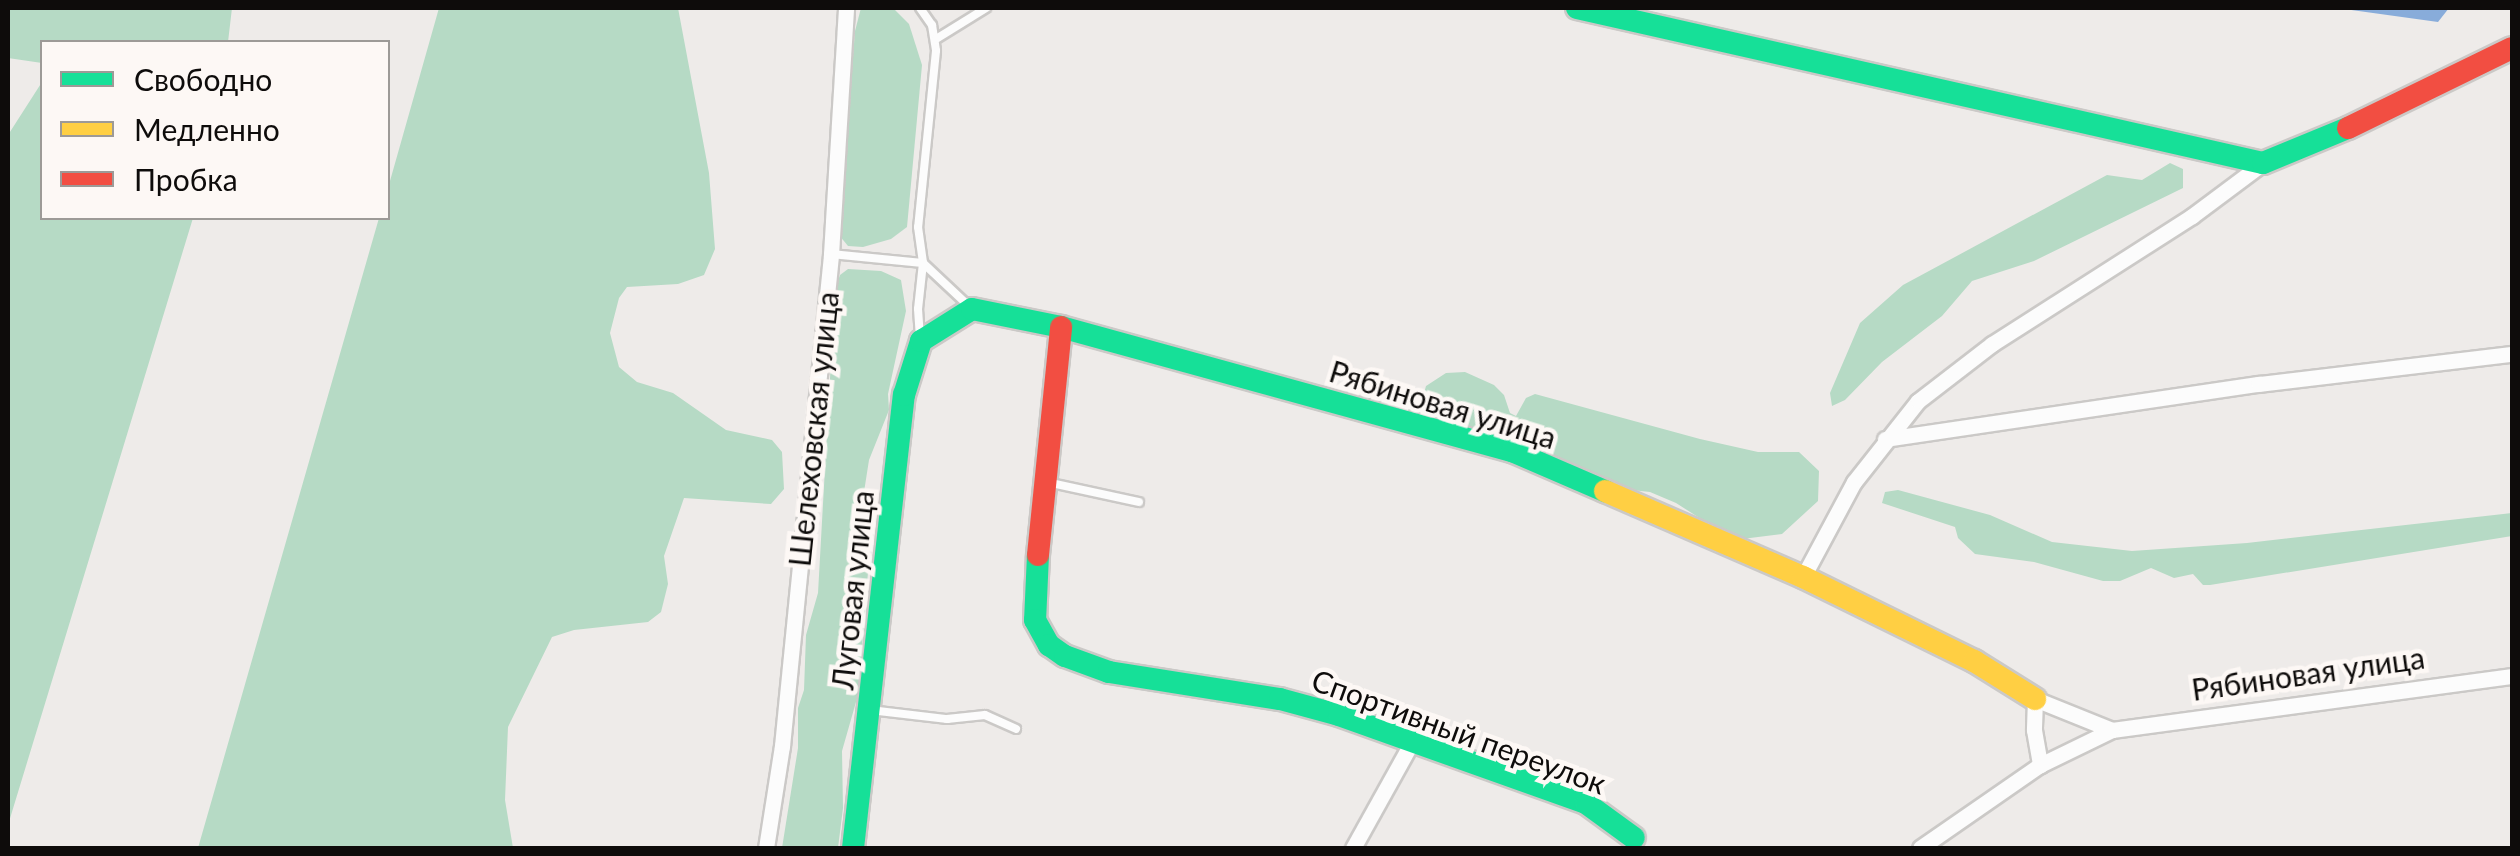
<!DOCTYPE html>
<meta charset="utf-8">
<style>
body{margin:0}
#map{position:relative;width:2520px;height:856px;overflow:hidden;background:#eeebe9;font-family:Lato,sans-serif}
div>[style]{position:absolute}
.green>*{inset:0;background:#b6dac5}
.water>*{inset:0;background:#88acda}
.roads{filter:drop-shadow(2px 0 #cbc9c7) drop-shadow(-2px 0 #cbc9c7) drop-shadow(0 2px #cbc9c7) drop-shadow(0 -2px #cbc9c7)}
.lane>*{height:8px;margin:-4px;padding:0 4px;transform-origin:4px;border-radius:4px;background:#fcfcfc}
.street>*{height:15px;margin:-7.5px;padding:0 7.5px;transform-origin:7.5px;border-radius:7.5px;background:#fcfcfc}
.fast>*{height:22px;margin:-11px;padding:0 11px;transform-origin:11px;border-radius:11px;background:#16e098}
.slow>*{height:22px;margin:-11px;padding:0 11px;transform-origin:11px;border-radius:11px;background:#ffcf43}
.jam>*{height:22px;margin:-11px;padding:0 11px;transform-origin:11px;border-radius:11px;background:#f24e42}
span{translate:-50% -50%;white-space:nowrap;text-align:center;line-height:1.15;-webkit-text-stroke:9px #fdf8f5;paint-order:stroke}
.street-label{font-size:30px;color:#0e0c0b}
.frame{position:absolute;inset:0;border:10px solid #0e0c0b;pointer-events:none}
.legend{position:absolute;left:40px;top:40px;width:350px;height:180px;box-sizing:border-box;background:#fdf8f5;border:2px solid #9d9a97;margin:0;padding:12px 18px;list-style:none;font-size:30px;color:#0e0c0b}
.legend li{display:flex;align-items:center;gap:20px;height:50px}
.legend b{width:50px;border:2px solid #9d9a97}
</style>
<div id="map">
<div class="green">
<i style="clip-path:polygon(8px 8px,232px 8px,228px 42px,42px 42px,42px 63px,8px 58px)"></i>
<i style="clip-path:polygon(439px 8px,678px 8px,709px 173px,715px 249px,704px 275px,678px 284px,627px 287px,619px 298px,610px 333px,619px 367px,637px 382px,673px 393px,726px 430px,772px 440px,782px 452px,784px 489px,771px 504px,684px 498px,664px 556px,668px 584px,661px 612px,648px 622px,574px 630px,552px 637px,508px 727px,505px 800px,513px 848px,198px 848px,379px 218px,388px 218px,388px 188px)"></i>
<i style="clip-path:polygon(861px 8px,895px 10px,909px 24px,922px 65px,907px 227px,891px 239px,863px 247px,848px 246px,839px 235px,855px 31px)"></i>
<i style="clip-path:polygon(42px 82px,42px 218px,193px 218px,8px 825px,8px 135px)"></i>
<i style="clip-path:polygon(2170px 163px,2183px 169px,2183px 188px,2034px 261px,1972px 281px,1942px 316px,1882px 362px,1845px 400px,1832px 406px,1830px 393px,1860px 323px,1903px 285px,2107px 175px,2142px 180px)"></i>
<i style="clip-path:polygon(848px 269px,881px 271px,901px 280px,906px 311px,888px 394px,889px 410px,869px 460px,864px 492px,871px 525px,868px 572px,858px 695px,842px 751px,843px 808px,838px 848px,782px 848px,798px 748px,798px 708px,804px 690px,806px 635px,818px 593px,835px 289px,840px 275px)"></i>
<i style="clip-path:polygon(1465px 372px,1494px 385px,1504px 395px,1510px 413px,1516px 416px,1526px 398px,1535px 394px,1700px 439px,1758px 452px,1799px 452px,1819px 471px,1818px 501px,1782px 534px,1734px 540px,1676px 503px,1650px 492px,1622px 489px,1510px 438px,1463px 427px,1421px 404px,1426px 386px,1446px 373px)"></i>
<i style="clip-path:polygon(1898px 490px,1990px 515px,2052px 542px,2132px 551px,2247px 543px,2512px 513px,2512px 536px,2210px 585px,2203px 585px,2193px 574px,2174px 578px,2151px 568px,2120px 581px,2103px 581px,2034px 562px,1975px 554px,1958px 538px,1955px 527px,1882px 503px,1885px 492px)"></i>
</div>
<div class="water">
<i style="clip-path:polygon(2337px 8px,2449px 8px,2438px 22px)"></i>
</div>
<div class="roads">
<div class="lane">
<i style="left:920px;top:8px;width:21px;rotate:55deg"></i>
<i style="left:932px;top:25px;width:26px;rotate:81deg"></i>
<i style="left:936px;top:51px;width:177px;rotate:95.8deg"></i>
<i style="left:918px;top:227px;width:36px;rotate:82deg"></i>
<i style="left:923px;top:263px;width:46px;rotate:96.2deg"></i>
<i style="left:918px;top:309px;width:27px;rotate:86deg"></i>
<i style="left:936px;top:39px;width:59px;rotate:-31.8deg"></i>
<i style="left:831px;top:254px;width:92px;rotate:5.6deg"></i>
<i style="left:923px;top:263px;width:63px;rotate:43.1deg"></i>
<i style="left:1051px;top:483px;width:90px;rotate:12.2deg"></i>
<i style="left:870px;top:710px;width:78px;rotate:6.7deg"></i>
<i style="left:947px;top:719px;width:38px;rotate:-6deg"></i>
<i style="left:985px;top:715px;width:34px;rotate:24deg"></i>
</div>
<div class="street">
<i style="left:1885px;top:439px;width:378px;rotate:-8.4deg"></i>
<i style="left:2259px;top:384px;width:255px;rotate:-6.8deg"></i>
<i style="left:1803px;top:577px;width:108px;rotate:-61.8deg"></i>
<i style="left:1854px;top:482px;width:103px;rotate:-51.7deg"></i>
<i style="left:1918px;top:401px;width:93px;rotate:-37.6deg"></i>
<i style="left:1992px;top:344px;width:237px;rotate:-32.6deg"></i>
<i style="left:2192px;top:216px;width:89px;rotate:-36.7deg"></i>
<i style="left:2112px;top:730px;width:404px;rotate:-7.7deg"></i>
<i style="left:766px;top:848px;width:103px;rotate:-81.1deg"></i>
<i style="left:782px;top:746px;width:494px;rotate:-84.3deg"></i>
<i style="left:831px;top:254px;width:246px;rotate:-86.5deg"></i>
<i style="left:1353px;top:848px;width:119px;rotate:-60.9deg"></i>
<i style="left:1920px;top:848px;width:146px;rotate:-34.7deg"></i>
<i style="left:2040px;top:765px;width:80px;rotate:-25.9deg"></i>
<i style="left:2112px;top:730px;width:83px;rotate:-158.1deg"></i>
<i style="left:2035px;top:699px;width:31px;rotate:92deg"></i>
<i style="left:2034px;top:730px;width:36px;rotate:80deg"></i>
</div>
<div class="fast">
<i style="left:1577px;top:8px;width:703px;rotate:12.73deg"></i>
<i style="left:2263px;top:163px;width:92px;rotate:-22.4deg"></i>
<i style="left:1038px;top:555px;width:65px;rotate:92.6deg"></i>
<i style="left:1035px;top:620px;width:29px;rotate:61deg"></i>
<i style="left:1049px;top:645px;width:19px;rotate:35deg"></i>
<i style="left:1065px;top:656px;width:47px;rotate:20deg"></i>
<i style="left:1109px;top:672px;width:173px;rotate:9deg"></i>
<i style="left:1280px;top:699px;width:61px;rotate:15.2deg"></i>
<i style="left:1339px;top:715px;width:262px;rotate:19.6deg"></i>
<i style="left:1586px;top:803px;width:59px;rotate:36.1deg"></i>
<i style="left:853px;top:848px;width:456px;rotate:-83.6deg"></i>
<i style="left:904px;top:395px;width:57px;rotate:-72.5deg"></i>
<i style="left:921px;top:341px;width:60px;rotate:-32.1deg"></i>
<i style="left:972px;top:309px;width:91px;rotate:11.4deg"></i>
<i style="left:1061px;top:327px;width:468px;rotate:15.4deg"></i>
<i style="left:1512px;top:451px;width:101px;rotate:23.3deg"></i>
</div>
<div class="slow">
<i style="left:1605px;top:491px;width:216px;rotate:23.5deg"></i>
<i style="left:1803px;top:577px;width:191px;rotate:26.2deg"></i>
<i style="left:1974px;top:661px;width:72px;rotate:31.9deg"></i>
</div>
<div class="jam">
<i style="left:2348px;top:128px;width:182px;rotate:-26deg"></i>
<i style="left:1038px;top:555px;width:229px;rotate:-84.2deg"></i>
</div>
</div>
<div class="street-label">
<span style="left:1443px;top:404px;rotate:17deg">Рябиновая улица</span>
<span style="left:813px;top:429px;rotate:-84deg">Шелеховская улица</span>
<span style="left:852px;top:590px;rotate:-84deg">Луговая улица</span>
<span style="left:2308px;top:673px;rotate:-8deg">Рябиновая улица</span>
<span style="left:1459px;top:731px;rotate:20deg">Спортивный переулок</span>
</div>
<div class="frame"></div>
<ul class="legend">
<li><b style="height:12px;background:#16e098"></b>Свободно</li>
<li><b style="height:12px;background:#ffcf43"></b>Медленно</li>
<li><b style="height:12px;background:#f24e42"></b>Пробка</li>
</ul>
</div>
